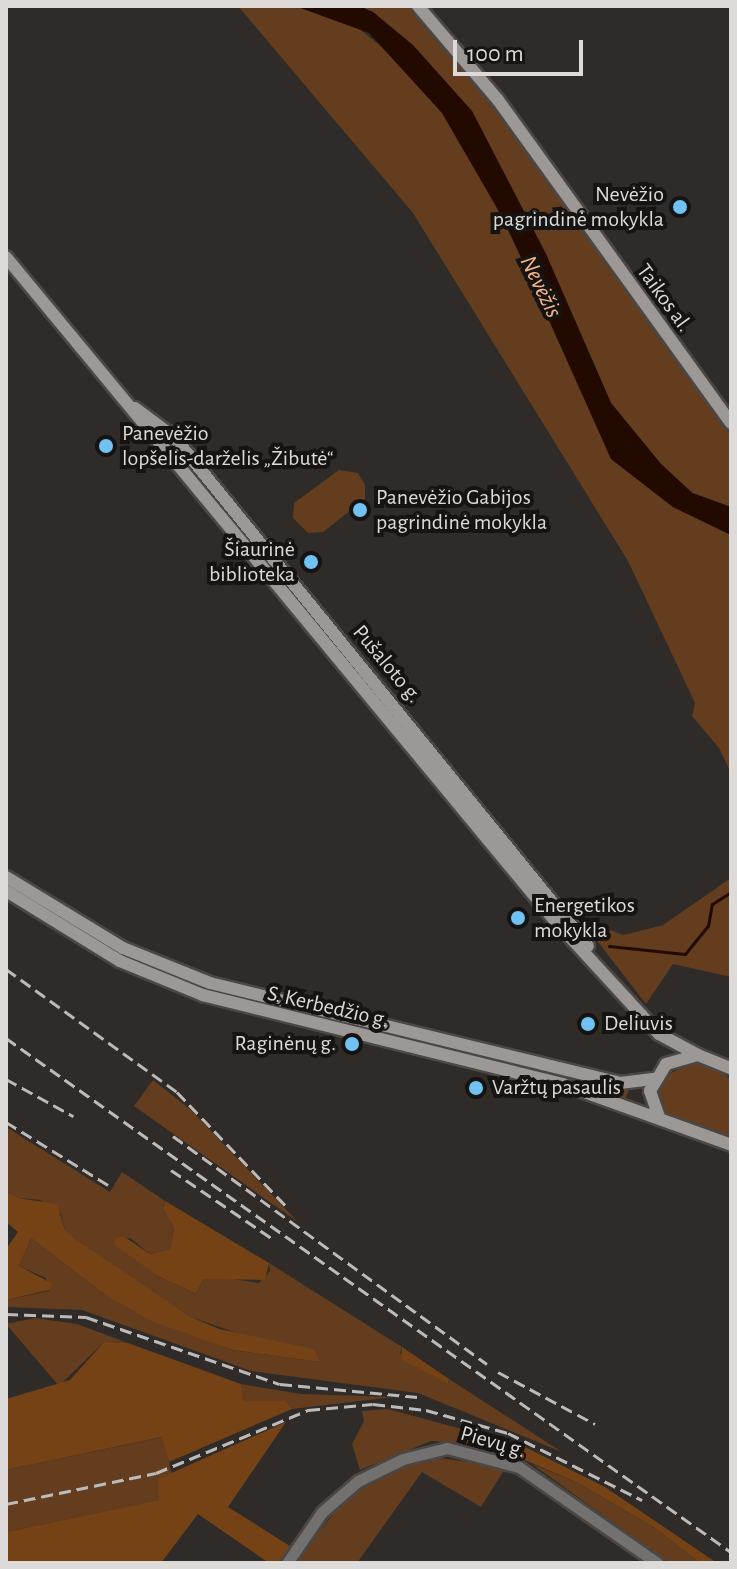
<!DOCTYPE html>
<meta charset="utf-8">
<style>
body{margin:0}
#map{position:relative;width:737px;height:1569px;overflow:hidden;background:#2e2b29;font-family:"Alegreya Sans",sans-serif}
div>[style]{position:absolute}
.green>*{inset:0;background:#633d1e}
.forest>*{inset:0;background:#754216}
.water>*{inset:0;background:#230a00}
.stream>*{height:3px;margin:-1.5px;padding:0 1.5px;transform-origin:1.5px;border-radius:1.5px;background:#230a00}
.roads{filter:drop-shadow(2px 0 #4a4745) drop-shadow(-2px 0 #4a4745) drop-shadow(0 2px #4a4745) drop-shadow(0 -2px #4a4745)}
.tertiary>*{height:11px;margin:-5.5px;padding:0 5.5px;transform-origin:5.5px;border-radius:5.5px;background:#737170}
.secondary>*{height:12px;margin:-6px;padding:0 6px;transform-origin:6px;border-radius:6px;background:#9b9896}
.rail>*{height:3px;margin-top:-1.5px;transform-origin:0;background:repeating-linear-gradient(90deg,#bdbbb9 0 12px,transparent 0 18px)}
.dots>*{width:22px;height:22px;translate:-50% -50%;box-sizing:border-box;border:4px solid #151413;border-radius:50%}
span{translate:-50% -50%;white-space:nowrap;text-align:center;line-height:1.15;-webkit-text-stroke:8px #151413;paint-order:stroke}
.poi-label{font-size:22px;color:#dddbd9}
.right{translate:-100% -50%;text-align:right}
.left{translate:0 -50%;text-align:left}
.street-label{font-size:22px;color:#dddbd9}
.water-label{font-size:24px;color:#f5b587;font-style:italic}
.frame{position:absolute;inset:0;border:8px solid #dddbd9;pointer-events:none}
.scale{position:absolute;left:453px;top:40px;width:130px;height:36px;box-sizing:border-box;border:4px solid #dddbd9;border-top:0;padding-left:10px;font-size:24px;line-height:28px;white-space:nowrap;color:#dddbd9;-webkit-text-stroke:6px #151413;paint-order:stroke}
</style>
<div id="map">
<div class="green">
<i style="clip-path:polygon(238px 6px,295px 6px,352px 23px,393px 56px,442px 113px,473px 159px,555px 327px,611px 459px,673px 507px,731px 535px,731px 773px,719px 748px,692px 716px,695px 703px,628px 561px,413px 213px)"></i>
<i style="clip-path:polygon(359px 6px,408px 6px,474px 80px,731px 435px,731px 507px,693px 493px,661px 464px,611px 403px,546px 254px,472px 111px,373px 12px)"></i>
<i style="clip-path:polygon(174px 445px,490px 829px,486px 832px,170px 449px)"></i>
<i style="clip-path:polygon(339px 470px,358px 473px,365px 485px,365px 499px,323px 532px,308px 533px,293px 518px,294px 503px)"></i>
<i style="clip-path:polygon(731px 878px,731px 977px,673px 964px,646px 1004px,595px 938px,610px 930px,624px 935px,663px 925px)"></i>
<i style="clip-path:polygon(424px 1041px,453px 1048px,629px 1090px,625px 1100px)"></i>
<i style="clip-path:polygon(689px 1064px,706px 1064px,731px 1079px,731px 1140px,669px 1116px,661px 1107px,658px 1090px,665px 1076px)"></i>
<i style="clip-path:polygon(153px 1080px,191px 1110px,298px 1222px,134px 1106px)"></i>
<i style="clip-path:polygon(6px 1127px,110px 1192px,122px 1172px,165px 1201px,163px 1209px,174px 1228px,170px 1249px,150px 1254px,130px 1238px,114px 1240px,158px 1276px,196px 1294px,203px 1279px,215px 1276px,259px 1283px,270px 1271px,269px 1263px,402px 1347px,400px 1353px,448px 1384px,449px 1379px,562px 1452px,418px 1393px,251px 1371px,82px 1310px,6px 1307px,6px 1300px,49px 1291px,46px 1278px,19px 1266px,31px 1238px,104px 1294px,232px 1350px,320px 1362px,191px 1317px,75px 1240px,65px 1230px,61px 1214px,40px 1200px,18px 1198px,6px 1191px)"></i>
<i style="clip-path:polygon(35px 1318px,77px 1324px,128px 1343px,104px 1342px,59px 1386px,6px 1324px)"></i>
<i style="clip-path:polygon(241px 1384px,301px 1394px,394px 1397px,292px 1409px,286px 1401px,244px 1401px)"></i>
<i style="clip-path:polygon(388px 1409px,521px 1445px,520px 1458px,471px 1444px,431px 1441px,360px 1470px,352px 1444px,364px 1421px,362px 1411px)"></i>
<i style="clip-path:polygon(163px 1437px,172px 1475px,159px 1479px,160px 1500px,6px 1532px,6px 1470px)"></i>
<i style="clip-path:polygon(439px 1458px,506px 1467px,481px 1507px,422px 1472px,357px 1563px,293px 1563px,349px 1495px,404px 1467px)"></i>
<i style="clip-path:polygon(532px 1464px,578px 1483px,655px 1528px,700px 1563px,669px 1563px)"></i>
</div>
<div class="forest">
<i style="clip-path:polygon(6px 1191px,18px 1198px,57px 1204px,65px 1230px,75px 1239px,191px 1317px,219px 1329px,314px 1349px,320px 1362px,233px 1350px,151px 1321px,104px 1294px,31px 1238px,19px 1266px,53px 1284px,49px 1290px,6px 1300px,6px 1249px,18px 1232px,6px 1222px)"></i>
<i style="clip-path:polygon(165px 1201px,269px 1263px,265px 1280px,203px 1279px,196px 1294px,158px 1276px,115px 1245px,114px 1239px,123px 1236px,150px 1254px,170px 1249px,174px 1228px,163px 1209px)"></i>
<i style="clip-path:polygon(104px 1342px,128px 1343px,241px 1384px,244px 1401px,286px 1401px,292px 1409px,169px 1462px,162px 1437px,6px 1470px,6px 1399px,70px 1380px)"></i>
<i style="clip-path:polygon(402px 1347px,449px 1379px,448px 1384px,401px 1359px)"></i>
<i style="clip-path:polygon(286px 1422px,228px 1507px,290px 1546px,279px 1563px,269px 1563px,198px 1514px,161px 1563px,6px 1563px,6px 1532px,159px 1500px,158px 1479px)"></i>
<i style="clip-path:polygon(521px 1445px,605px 1487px,717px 1563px,700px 1563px,655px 1528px,578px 1483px,520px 1458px)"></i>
</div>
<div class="water">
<i style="clip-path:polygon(295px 6px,359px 6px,373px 12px,413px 45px,472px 111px,546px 254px,611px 403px,661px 464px,692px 493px,731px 507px,731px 535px,673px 507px,611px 459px,505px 222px,442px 113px,369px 33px)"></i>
</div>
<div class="stream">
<i style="left:609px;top:946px;width:76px;rotate:6deg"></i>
<i style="left:685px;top:954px;width:36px;rotate:-51deg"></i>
<i style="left:708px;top:926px;width:22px;rotate:-80deg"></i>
<i style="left:712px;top:904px;width:22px;rotate:-32deg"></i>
</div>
<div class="roads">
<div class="tertiary">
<i style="left:287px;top:1563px;width:62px;rotate:-55.5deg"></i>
<i style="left:322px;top:1512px;width:48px;rotate:-40.7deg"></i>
<i style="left:358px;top:1481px;width:50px;rotate:-26.1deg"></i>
<i style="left:403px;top:1459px;width:45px;rotate:-14deg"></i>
<i style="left:447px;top:1448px;width:74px;rotate:14.8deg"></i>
<i style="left:519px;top:1467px;width:168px;rotate:34.8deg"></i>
</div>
<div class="secondary">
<i style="left:418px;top:6px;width:123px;rotate:49.6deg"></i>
<i style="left:498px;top:100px;width:398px;rotate:54.2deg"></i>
<i style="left:6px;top:257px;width:863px;rotate:50.41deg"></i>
<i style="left:556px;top:922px;width:152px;rotate:47.4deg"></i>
<i style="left:659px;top:1034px;width:44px;rotate:28.3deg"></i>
<i style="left:135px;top:408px;width:49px;rotate:36.6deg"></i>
<i style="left:174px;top:437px;width:656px;rotate:50.88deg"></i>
<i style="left:6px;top:877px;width:137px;rotate:31.3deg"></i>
<i style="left:123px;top:948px;width:94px;rotate:21.9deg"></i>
<i style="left:210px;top:983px;width:422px;rotate:13.7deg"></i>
<i style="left:620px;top:1083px;width:33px;rotate:-7deg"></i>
<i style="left:6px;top:891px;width:134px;rotate:31.6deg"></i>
<i style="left:120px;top:961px;width:90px;rotate:22.3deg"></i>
<i style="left:203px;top:995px;width:370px;rotate:13.9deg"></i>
<i style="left:562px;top:1084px;width:180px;rotate:19.8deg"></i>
<i style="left:659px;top:1117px;width:28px;rotate:-109deg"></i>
<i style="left:650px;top:1091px;width:31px;rotate:-59deg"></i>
<i style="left:666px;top:1064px;width:33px;rotate:-16deg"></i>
<i style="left:698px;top:1055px;width:35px;rotate:22deg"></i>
</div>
</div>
<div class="rail">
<i style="left:6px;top:969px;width:211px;rotate:35.7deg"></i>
<i style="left:177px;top:1092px;width:161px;rotate:46.3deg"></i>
<i style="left:6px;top:1038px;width:889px;rotate:35.34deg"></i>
<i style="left:6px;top:1079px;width:77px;rotate:28.9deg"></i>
<i style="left:6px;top:1122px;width:120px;rotate:31.7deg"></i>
<i style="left:173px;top:1136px;width:388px;rotate:36deg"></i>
<i style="left:171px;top:1170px;width:123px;rotate:34.1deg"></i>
<i style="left:6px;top:1314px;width:80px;rotate:2.1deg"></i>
<i style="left:86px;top:1317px;width:205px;rotate:19.1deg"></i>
<i style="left:280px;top:1384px;width:138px;rotate:5.4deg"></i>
<i style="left:498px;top:1372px;width:110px;rotate:28.2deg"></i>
<i style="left:6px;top:1504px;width:153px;rotate:-11.7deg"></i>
<i style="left:156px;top:1473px;width:165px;rotate:-22.5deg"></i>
<i style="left:308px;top:1410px;width:65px;rotate:-5.3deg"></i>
<i style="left:373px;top:1404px;width:53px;rotate:6.5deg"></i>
<i style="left:426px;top:1410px;width:85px;rotate:15.7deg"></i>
<i style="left:508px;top:1433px;width:150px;rotate:26.6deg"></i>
</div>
<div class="dots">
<i style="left:680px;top:207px;background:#70c2f4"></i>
<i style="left:106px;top:446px;background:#70c2f4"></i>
<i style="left:360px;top:510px;background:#70c2f4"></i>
<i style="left:311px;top:562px;background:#70c2f4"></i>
<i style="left:518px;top:918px;background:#70c2f4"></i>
<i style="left:588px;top:1024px;background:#70c2f4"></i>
<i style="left:352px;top:1044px;background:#70c2f4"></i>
<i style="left:476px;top:1088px;background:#70c2f4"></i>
</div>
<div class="poi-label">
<span class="right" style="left:664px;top:207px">Nevėžio<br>pagrindinė mokykla</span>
<span class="left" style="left:122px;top:446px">Panevėžio<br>lopšelis-darželis „Žibutė“</span>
<span class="left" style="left:376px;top:510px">Panevėžio Gabijos<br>pagrindinė mokykla</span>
<span class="right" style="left:295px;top:562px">Šiaurinė<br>biblioteka</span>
<span class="left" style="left:534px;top:918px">Energetikos<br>mokykla</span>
<span class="left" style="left:604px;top:1024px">Deliuvis</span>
<span class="right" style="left:336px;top:1044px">Raginėnų g.</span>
<span class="left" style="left:492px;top:1088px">Varžtų pasaulis</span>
</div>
<div class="street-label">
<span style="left:664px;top:298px;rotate:54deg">Taikos al.</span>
<span style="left:387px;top:664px;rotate:50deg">Pušaloto g.</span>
<span style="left:328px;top:1007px;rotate:13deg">S. Kerbedžio g.</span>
<span style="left:493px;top:1442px;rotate:16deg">Pievų g.</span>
</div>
<div class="water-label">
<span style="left:540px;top:287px;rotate:64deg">Nevėžis</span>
</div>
<div class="frame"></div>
<div class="scale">100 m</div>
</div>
